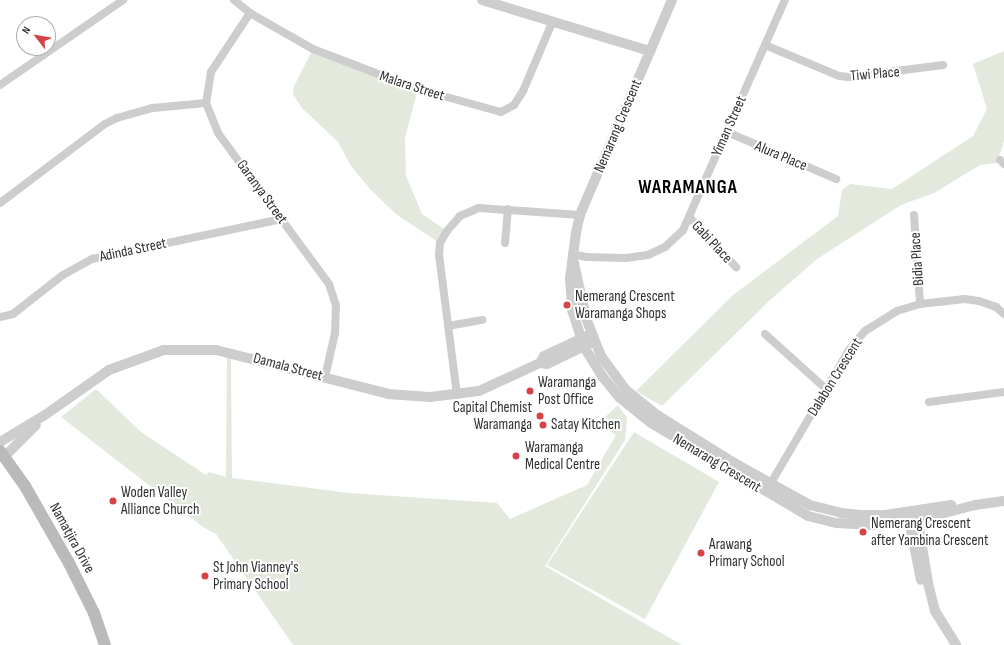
<!DOCTYPE html>
<style>
body{margin:0}
#map{position:relative;width:1004px;height:645px;overflow:hidden;background:#fff;font-family:"Sofia Sans Condensed",sans-serif}
div>[style]{position:absolute}
.green>*{inset:0;background:#e3e9dd}
.minor>*{height:8px;margin:-4px;padding:0 4px;transform-origin:4px;border-radius:4px;background:#cdcdcd}
.tertiary>*{height:10px;margin:-5px;padding:0 5px;transform-origin:5px;border-radius:5px;background:#cdcdcd}
.secondary>*{height:12px;margin:-6px;padding:0 6px;transform-origin:6px;border-radius:6px;background:#bababa}
.dots>*{width:11px;height:11px;translate:-50% -50%;box-sizing:border-box;border:2px solid #fff;border-radius:50%}
span{translate:-50% -50%;white-space:nowrap;text-align:center;line-height:1.15;-webkit-text-stroke:4px #fff;paint-order:stroke}
.street-label{font-size:15px;color:#303030}
.poi-label{font-size:15px;color:#303030}
.left{translate:0 -50%;text-align:left}
.right{translate:-100% -50%;text-align:right}
.district-label{font-size:19px;color:#000;font-weight:700;letter-spacing:1px}
.north{position:absolute;left:16px;top:16px;width:40px;height:40px;box-sizing:border-box;background:#fff;border:1px solid #acacac;border-radius:50%;rotate:301deg;font-size:11px;font-weight:700;line-height:16px;text-align:center;color:#303030}
.north::after{content:'';display:block;margin:auto;width:14px;height:18px;background:#d74246;clip-path:polygon(50% 0,100% 100%,50% 72%,0 100%)}
</style>
<div id="map">
<div class="green">
<i style="clip-path:polygon(313px 49px,418px 89px,405px 138px,406px 176px,422px 214px,447px 231px,440px 243px,397px 215px,371px 190px,351px 166px,338px 142px,302px 108px,293px 94px,293px 88px)"></i>
<i style="clip-path:polygon(1004px 51px,1004px 141px,997px 163px,980px 165px,934px 193px,901px 205px,817px 259px,770px 300px,662px 406px,636px 391px,733px 295px,838px 216px,842px 190px,850px 184px,892px 189px,973px 136px,987px 109px,973px 64px)"></i>
<i style="clip-path:polygon(227px 356px,231px 358px,232px 478px,349px 493px,497px 503px,510px 519px,587px 485px,616px 435px,598px 424px,618px 405px,627px 418px,625px 440px,545px 566px,682px 645px,293px 645px,216px 534px,203px 527px,61px 417px,96px 389px,141px 432px,206px 475px,209px 472px,226px 477px)"></i>
<i style="clip-path:polygon(634px 432px,719px 482px,645px 619px,547px 565px)"></i>
</div>
<div class="minor">
<i style="left:234px;top:0;width:21px;rotate:39deg"></i>
<i style="left:250px;top:13px;width:73px;rotate:29.7deg"></i>
<i style="left:313px;top:49px;width:112px;rotate:20.9deg"></i>
<i style="left:418px;top:89px;width:86px;rotate:15.5deg"></i>
<i style="left:501px;top:112px;width:15px;rotate:-28deg"></i>
<i style="left:514px;top:105px;width:17px;rotate:-57deg"></i>
<i style="left:523px;top:91px;width:74px;rotate:-66.9deg"></i>
<i style="left:250px;top:13px;width:71px;rotate:123.5deg"></i>
<i style="left:211px;top:72px;width:31px;rotate:99deg"></i>
<i style="left:206px;top:103px;width:32px;rotate:68deg"></i>
<i style="left:218px;top:133px;width:187px;rotate:53.7deg"></i>
<i style="left:329px;top:284px;width:22px;rotate:72deg"></i>
<i style="left:336px;top:305px;width:28px;rotate:92deg"></i>
<i style="left:335px;top:333px;width:45px;rotate:102.8deg"></i>
<i style="left:765px;top:45px;width:80px;rotate:22.7deg"></i>
<i style="left:839px;top:76px;width:10px;rotate:6deg"></i>
<i style="left:849px;top:77px;width:95px;rotate:-7.3deg"></i>
<i style="left:0;top:85px;width:150px;rotate:-34.6deg"></i>
<i style="left:727px;top:132px;width:119px;rotate:23.3deg"></i>
<i style="left:1000px;top:160px;width:6px;rotate:45deg"></i>
<i style="left:0;top:203px;width:131px;rotate:-37deg"></i>
<i style="left:105px;top:124px;width:13px;rotate:-27deg"></i>
<i style="left:117px;top:118px;width:37px;rotate:-16deg"></i>
<i style="left:153px;top:108px;width:53px;rotate:-5.4deg"></i>
<i style="left:914px;top:215px;width:89px;rotate:86.1deg"></i>
<i style="left:689px;top:217px;width:69px;rotate:46.8deg"></i>
<i style="left:505px;top:243px;width:34px;rotate:-85deg"></i>
<i style="left:572px;top:254px;width:14px;rotate:12deg"></i>
<i style="left:586px;top:257px;width:40px;rotate:1.4deg"></i>
<i style="left:626px;top:258px;width:22px;rotate:-8deg"></i>
<i style="left:648px;top:255px;width:19px;rotate:-25deg"></i>
<i style="left:665px;top:247px;width:25px;rotate:-43deg"></i>
<i style="left:683px;top:230px;width:252px;rotate:-66.1deg"></i>
<i style="left:0;top:317px;width:13px;rotate:-13deg"></i>
<i style="left:13px;top:314px;width:63px;rotate:-38deg"></i>
<i style="left:63px;top:275px;width:33px;rotate:-29deg"></i>
<i style="left:92px;top:259px;width:194px;rotate:-11.9deg"></i>
<i style="left:448px;top:326px;width:35px;rotate:-10deg"></i>
<i style="left:765px;top:334px;width:82px;rotate:42deg"></i>
<i style="left:457px;top:395px;width:141px;rotate:-97.3deg"></i>
<i style="left:439px;top:255px;width:12px;rotate:-85deg"></i>
<i style="left:440px;top:243px;width:14px;rotate:-60deg"></i>
<i style="left:447px;top:231px;width:20px;rotate:-49deg"></i>
<i style="left:460px;top:216px;width:21px;rotate:-23deg"></i>
<i style="left:479px;top:208px;width:101px;rotate:4deg"></i>
<i style="left:929px;top:402px;width:76px;rotate:-7.6deg"></i>
<i style="left:768px;top:488px;width:160px;rotate:-59.6deg"></i>
<i style="left:849px;top:350px;width:25px;rotate:-50deg"></i>
<i style="left:865px;top:331px;width:38px;rotate:-32deg"></i>
<i style="left:897px;top:311px;width:24px;rotate:-17deg"></i>
<i style="left:920px;top:304px;width:45px;rotate:-6.3deg"></i>
<i style="left:965px;top:299px;width:14px;rotate:8deg"></i>
<i style="left:979px;top:301px;width:18px;rotate:19deg"></i>
<i style="left:996px;top:307px;width:11px;rotate:41deg"></i>
</div>
<div class="tertiary">
<i style="left:482px;top:0;width:176px;rotate:16.9deg"></i>
<i style="left:672px;top:0;width:234px;rotate:113.2deg"></i>
<i style="left:580px;top:215px;width:18px;rotate:103deg"></i>
<i style="left:576px;top:233px;width:45px;rotate:97.6deg"></i>
<i style="left:570px;top:278px;width:32px;rotate:86deg"></i>
<i style="left:572px;top:310px;width:39px;rotate:72deg"></i>
<i style="left:584px;top:347px;width:34px;rotate:58deg"></i>
<i style="left:602px;top:376px;width:27px;rotate:51deg"></i>
<i style="left:619px;top:397px;width:41px;rotate:39.1deg"></i>
<i style="left:651px;top:423px;width:182px;rotate:30.6deg"></i>
<i style="left:808px;top:516px;width:30px;rotate:14deg"></i>
<i style="left:837px;top:523px;width:36px;rotate:3deg"></i>
<i style="left:873px;top:525px;width:45px;rotate:-6.3deg"></i>
<i style="left:918px;top:520px;width:59px;rotate:-14.7deg"></i>
<i style="left:975px;top:505px;width:29px;rotate:-8deg"></i>
<i style="left:574px;top:263px;width:56px;rotate:77.7deg"></i>
<i style="left:586px;top:318px;width:41px;rotate:68.5deg"></i>
<i style="left:601px;top:356px;width:42px;rotate:53.7deg"></i>
<i style="left:626px;top:390px;width:40px;rotate:39deg"></i>
<i style="left:657px;top:415px;width:91px;rotate:31.9deg"></i>
<i style="left:734px;top:463px;width:87px;rotate:28.9deg"></i>
<i style="left:810px;top:505px;width:32px;rotate:14deg"></i>
<i style="left:841px;top:513px;width:20px;rotate:6deg"></i>
<i style="left:861px;top:515px;width:24px"></i>
<i style="left:885px;top:515px;width:67px;rotate:-8.6deg"></i>
<i style="left:540px;top:363px;width:7px;rotate:8deg"></i>
<i style="left:547px;top:364px;width:47px;rotate:-25.5deg"></i>
<i style="left:0;top:442px;width:52px;rotate:-31deg"></i>
<i style="left:45px;top:415px;width:78px;rotate:-35.1deg"></i>
<i style="left:109px;top:370px;width:59px;rotate:-20deg"></i>
<i style="left:164px;top:350px;width:52px"></i>
<i style="left:216px;top:350px;width:178px;rotate:14.3deg"></i>
<i style="left:388px;top:394px;width:42px;rotate:4.1deg"></i>
<i style="left:430px;top:397px;width:49px;rotate:-7deg"></i>
<i style="left:479px;top:391px;width:67px;rotate:-24.7deg"></i>
<i style="left:540px;top:363px;width:8px;rotate:-60deg"></i>
<i style="left:544px;top:356px;width:52px;rotate:-25.1deg"></i>
<i style="left:4px;top:457px;width:45px;rotate:-45deg"></i>
<i style="left:908px;top:515px;width:66px;rotate:78.7deg"></i>
<i style="left:917px;top:515px;width:69px;rotate:80.8deg"></i>
<i style="left:928px;top:583px;width:29px;rotate:76deg"></i>
<i style="left:935px;top:611px;width:40px;rotate:58deg"></i>
</div>
<div class="secondary">
<i style="left:0;top:451px;width:43px;rotate:54.5deg"></i>
<i style="left:25px;top:486px;width:89px;rotate:60.3deg"></i>
<i style="left:69px;top:563px;width:56px;rotate:63.4deg"></i>
<i style="left:94px;top:613px;width:34px;rotate:71deg"></i>
</div>
<div class="dots">
<i style="left:567px;top:305px;background:#d74246"></i>
<i style="left:530px;top:391px;background:#d74246"></i>
<i style="left:540px;top:416px;background:#d74246"></i>
<i style="left:543px;top:425px;background:#d74246"></i>
<i style="left:516px;top:456px;background:#d74246"></i>
<i style="left:113px;top:501px;background:#d74246"></i>
<i style="left:863px;top:532px;background:#d74246"></i>
<i style="left:701px;top:553px;background:#d74246"></i>
<i style="left:205px;top:576px;background:#d74246"></i>
</div>
<div class="street-label">
<span style="left:875px;top:74px;rotate:-5deg">Tiwi Place</span>
<span style="left:412px;top:86px;rotate:18deg">Malara Street</span>
<span style="left:618px;top:126px;rotate:-67deg">Nemarang Crescent</span>
<span style="left:729px;top:126px;rotate:-66deg">Yiman Street</span>
<span style="left:781px;top:156px;rotate:23deg">Alura Place</span>
<span style="left:262px;top:192px;rotate:54deg">Garanya Street</span>
<span style="left:712px;top:242px;rotate:47deg">Gabi Place</span>
<span style="left:133px;top:250px;rotate:-12deg">Adinda Street</span>
<span style="left:917px;top:259px;rotate:-94deg">Bidia Place</span>
<span style="left:288px;top:367px;rotate:15deg">Damala Street</span>
<span style="left:835px;top:377px;rotate:-58deg">Dalabon Crescent</span>
<span style="left:717px;top:463px;rotate:31deg">Nemarang Crescent</span>
<span style="left:72px;top:538px;rotate:61deg">Namatjira Drive</span>
</div>
<div class="poi-label">
<span class="left" style="left:575px;top:305px">Nemerang Crescent<br>Waramanga Shops</span>
<span class="left" style="left:538px;top:391px">Waramanga<br>Post Office</span>
<span class="right" style="left:532px;top:416px">Capital Chemist<br>Waramanga</span>
<span class="left" style="left:551px;top:425px">Satay Kitchen</span>
<span class="left" style="left:525px;top:456px">Waramanga<br>Medical Centre</span>
<span class="left" style="left:121px;top:501px">Woden Valley<br>Alliance Church</span>
<span class="left" style="left:871px;top:532px">Nemerang Crescent<br>after Yambina Crescent</span>
<span class="left" style="left:709px;top:553px">Arawang<br>Primary School</span>
<span class="left" style="left:213px;top:576px">St John Vianney's<br>Primary School</span>
</div>
<div class="district-label">
<span style="left:688px;top:188px">WARAMANGA</span>
</div>
<div class="north">N</div>
</div>
